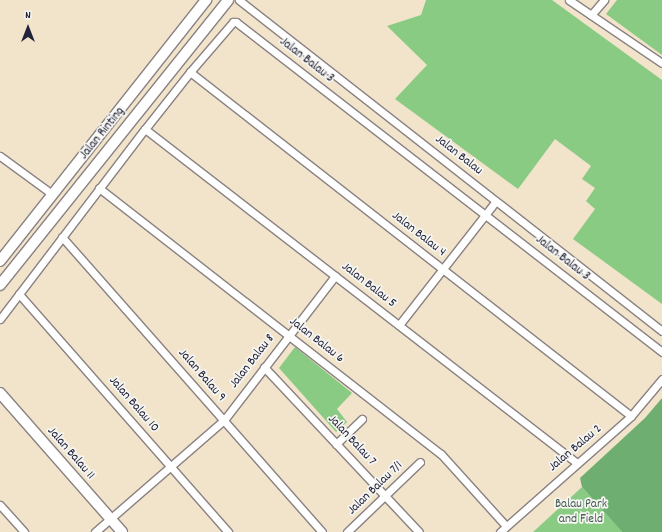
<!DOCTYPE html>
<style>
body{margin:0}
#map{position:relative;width:662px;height:532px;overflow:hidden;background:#f2e3cb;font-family:Dekko,sans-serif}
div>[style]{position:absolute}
.green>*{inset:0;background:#89cb83}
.forest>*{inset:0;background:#6eaf71}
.roads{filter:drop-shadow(1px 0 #8a8283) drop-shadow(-1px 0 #8a8283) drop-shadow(0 1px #8a8283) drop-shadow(0 -1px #8a8283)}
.street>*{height:7px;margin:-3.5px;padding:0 3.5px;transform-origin:3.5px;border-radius:3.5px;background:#fff}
.secondary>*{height:10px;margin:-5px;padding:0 5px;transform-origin:5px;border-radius:5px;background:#fff}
span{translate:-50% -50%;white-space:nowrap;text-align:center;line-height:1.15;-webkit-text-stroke:3.5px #f6f6f2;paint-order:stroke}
.street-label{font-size:13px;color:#22223b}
.park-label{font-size:13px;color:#465d54}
.north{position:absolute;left:8px;top:8px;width:40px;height:40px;-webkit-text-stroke:3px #f6f6f2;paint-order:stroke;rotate:0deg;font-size:11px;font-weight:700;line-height:16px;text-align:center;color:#22223b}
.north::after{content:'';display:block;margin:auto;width:14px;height:18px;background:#22223b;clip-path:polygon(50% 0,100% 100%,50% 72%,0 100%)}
</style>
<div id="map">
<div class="green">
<i style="clip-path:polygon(426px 0,552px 0,662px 80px,662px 304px,573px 239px,595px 209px,586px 201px,595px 188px,582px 179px,591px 166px,555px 139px,518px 189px,395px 99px,427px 65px,387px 26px,421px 15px)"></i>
<i style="clip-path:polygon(617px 0,662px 0,662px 55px,606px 14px)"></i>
<i style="clip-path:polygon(295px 347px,352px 393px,337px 409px,347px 422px,336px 432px,279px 368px)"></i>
<i style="clip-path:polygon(582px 487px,622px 532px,533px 532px)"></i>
</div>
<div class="forest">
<i style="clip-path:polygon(662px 398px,662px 532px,622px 532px,582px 487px,580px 478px,645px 418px)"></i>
</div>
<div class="roads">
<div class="street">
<i style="left:239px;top:0;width:537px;rotate:38.04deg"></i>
<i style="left:569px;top:0;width:112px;rotate:34.1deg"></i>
<i style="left:591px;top:15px;width:20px;rotate:-49deg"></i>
<i style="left:190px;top:72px;width:559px;rotate:37.96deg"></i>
<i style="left:145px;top:129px;width:546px;rotate:37.71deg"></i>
<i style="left:0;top:156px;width:64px;rotate:36.2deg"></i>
<i style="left:99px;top:188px;width:433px;rotate:37.9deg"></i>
<i style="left:441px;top:454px;width:97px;rotate:47.9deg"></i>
<i style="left:62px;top:237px;width:393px;rotate:48.6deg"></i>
<i style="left:19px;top:294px;width:317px;rotate:48.7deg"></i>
<i style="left:0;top:319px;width:239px;rotate:-52.7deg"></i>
<i style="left:145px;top:129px;width:73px;rotate:-51.7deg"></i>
<i style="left:190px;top:72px;width:66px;rotate:-49.3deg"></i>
<i style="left:233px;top:22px;width:3px"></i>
<i style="left:236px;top:22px;width:539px;rotate:37.76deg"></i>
<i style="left:399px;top:325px;width:157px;rotate:-52deg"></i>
<i style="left:264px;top:367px;width:226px;rotate:46.8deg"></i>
<i style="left:336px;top:444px;width:36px;rotate:-44deg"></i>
<i style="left:0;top:505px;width:36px;rotate:48deg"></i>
<i style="left:95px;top:532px;width:171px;rotate:-41deg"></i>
<i style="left:224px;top:420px;width:182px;rotate:-52.4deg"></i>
<i style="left:347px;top:532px;width:101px;rotate:-43.8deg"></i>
<i style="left:500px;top:532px;width:175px;rotate:-41.5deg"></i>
<i style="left:631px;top:416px;width:48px;rotate:-50deg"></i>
</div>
<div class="secondary">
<i style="left:0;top:261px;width:333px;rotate:-51.7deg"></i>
<i style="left:0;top:285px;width:365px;rotate:-51.3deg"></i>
<i style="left:0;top:393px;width:185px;rotate:48.7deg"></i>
</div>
</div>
<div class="street-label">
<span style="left:306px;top:61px;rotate:38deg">Jalan Balau 3</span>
<span style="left:103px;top:134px;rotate:-51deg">Jalan Rinting</span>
<span style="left:458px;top:156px;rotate:38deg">Jalan Balau</span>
<span style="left:418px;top:235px;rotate:38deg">Jalan Balau 4</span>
<span style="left:562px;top:259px;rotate:38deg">Jalan Balau 3</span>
<span style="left:368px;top:286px;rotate:38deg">Jalan Balau 5</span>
<span style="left:316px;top:341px;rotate:38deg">Jalan Balau 6</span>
<span style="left:253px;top:362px;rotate:-52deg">Jalan Balau 8</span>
<span style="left:201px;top:376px;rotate:49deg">Jalan Balau 9</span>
<span style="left:133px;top:405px;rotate:49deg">Jalan Balau 10</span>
<span style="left:351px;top:441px;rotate:47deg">Jalan Balau 7</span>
<span style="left:576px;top:449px;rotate:-40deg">Jalan Balau 2</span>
<span style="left:70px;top:454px;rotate:49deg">Jalan Balau 11</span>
<span style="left:376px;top:489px;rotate:-44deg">Jalan Balau 7/1</span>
</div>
<div class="park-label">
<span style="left:581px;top:513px">Balau Park<br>and Field</span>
</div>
<div class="north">N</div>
</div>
